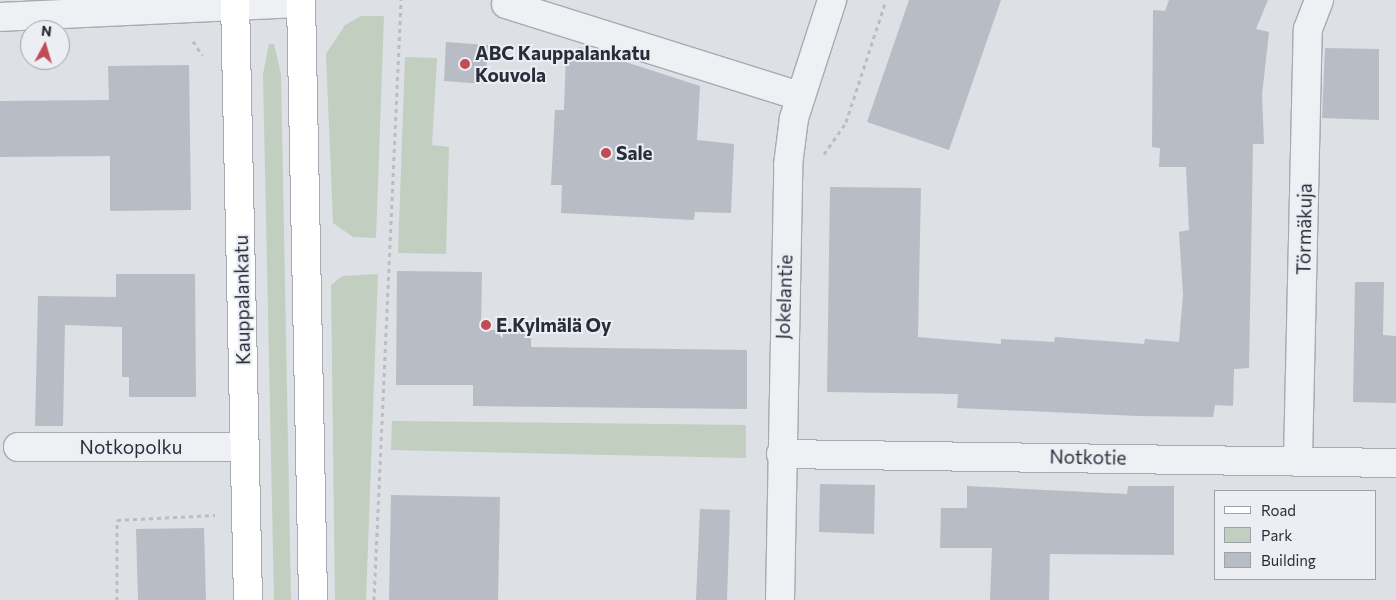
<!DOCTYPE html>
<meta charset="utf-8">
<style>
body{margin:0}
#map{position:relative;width:1396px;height:600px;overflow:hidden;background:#dde0e5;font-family:Commissioner,sans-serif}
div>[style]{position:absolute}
.green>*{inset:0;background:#c2cebf}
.building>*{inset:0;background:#b8bcc4}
.path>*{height:3px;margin-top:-1.5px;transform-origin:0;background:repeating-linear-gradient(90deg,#bbbdc4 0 4px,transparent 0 8px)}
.roads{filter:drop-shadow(1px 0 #a7aab2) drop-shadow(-1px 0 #a7aab2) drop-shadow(0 1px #a7aab2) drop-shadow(0 -1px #a7aab2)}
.minor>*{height:28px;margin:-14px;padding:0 14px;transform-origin:14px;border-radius:14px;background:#eff0f4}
.major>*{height:28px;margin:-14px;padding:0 14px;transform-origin:14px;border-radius:14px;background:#fff}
.dots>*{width:14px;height:14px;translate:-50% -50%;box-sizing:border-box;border:2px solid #eceef3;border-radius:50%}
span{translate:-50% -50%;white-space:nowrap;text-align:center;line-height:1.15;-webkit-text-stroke:4px #eceef3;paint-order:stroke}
.poi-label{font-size:19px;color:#282d3a;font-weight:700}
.left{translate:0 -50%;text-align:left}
.street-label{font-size:19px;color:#282d3a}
.legend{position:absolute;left:1214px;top:490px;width:162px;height:90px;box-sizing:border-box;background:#eceef3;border:1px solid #9ea1a9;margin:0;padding:6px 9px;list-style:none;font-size:15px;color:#282d3a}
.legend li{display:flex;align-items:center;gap:10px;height:25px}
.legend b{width:25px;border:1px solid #9ea1a9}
.north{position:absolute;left:20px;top:20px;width:50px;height:50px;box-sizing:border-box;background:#eceef3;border:1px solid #9ea1a9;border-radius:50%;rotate:6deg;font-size:14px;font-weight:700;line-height:20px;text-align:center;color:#282d3a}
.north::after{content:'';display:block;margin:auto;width:18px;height:22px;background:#c04c56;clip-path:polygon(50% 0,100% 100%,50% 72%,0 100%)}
</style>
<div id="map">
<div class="green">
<i style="clip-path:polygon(361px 16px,384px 16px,376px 238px,353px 237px,333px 223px,326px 54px,345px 25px)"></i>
<i style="clip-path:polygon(269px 44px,274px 44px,281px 74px,291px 600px,274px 600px,263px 74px)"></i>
<i style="clip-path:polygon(405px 57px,437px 58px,432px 145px,449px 147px,446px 254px,398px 253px)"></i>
<i style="clip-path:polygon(378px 274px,366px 600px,335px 600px,331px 285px,342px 276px)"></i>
<i style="clip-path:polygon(392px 421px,746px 425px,746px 458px,391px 450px)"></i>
</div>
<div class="building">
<i style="clip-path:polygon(909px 0,1001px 0,949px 150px,867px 122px)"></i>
<i style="clip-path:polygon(1169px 0,1268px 0,1256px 29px,1269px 32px,1262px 95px,1264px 144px,1253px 144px,1249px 368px,1234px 369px,1233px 406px,1215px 405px,1213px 417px,1138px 416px,957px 408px,958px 394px,827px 392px,830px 187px,921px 188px,918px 337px,1001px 344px,1001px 339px,1054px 342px,1055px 337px,1144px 344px,1145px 339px,1179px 342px,1183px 295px,1179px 232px,1189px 230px,1186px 167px,1159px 167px,1160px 148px,1152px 147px,1153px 10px,1165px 11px)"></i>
<i style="clip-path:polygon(446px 42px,488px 45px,485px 84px,444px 81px)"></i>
<i style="clip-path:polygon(579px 47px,700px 86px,697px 140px,734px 144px,731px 213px,695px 212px,694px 220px,561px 213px,562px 185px,551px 185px,555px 110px,564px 110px,566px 54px,577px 55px)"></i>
<i style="clip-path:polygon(1325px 48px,1379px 49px,1379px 120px,1322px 118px)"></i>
<i style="clip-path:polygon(189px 65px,191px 210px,110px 211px,110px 156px,0 157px,0 101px,109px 100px,108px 66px)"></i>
<i style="clip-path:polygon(397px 271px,482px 272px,481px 330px,531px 330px,531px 347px,747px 350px,747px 409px,473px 406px,473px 385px,396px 385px)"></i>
<i style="clip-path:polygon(116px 274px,195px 274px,196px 397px,129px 397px,129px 377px,122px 377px,122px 327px,65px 325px,63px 426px,35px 426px,38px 296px,116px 297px)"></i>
<i style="clip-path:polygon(1355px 282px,1384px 282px,1383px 335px,1396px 336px,1396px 403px,1353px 402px)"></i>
<i style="clip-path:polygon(820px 484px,875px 485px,874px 534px,819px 532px)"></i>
<i style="clip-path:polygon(967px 486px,1127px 494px,1128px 486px,1174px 486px,1174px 555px,1050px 554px,1049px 600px,990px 600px,992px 548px,940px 548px,941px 508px,967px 508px)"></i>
<i style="clip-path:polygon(391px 495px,500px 497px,498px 600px,389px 600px)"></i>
<i style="clip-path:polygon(700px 509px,730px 510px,727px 600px,696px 600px)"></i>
<i style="clip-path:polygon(204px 528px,206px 600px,138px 600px,136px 529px)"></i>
</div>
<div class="path">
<i style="left:193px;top:41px;width:17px;rotate:57deg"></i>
<i style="left:824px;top:154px;width:39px;rotate:-55deg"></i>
<i style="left:846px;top:122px;width:128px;rotate:-71.8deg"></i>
<i style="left:117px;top:600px;width:80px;rotate:-90deg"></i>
<i style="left:117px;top:520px;width:98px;rotate:-2.9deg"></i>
<i style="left:374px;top:600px;width:601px;rotate:-87.42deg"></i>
</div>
<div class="roads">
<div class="minor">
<i style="left:506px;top:4px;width:308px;rotate:17.4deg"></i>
<i style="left:0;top:17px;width:301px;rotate:-2.7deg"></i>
<i style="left:18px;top:447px;width:227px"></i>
<i style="left:781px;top:454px;width:615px;rotate:0.84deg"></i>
<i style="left:1298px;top:459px;width:430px;rotate:-88.7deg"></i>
<i style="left:1308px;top:29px;width:31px;rotate:-69deg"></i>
<i style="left:780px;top:600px;width:435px;rotate:-88.9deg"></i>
<i style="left:788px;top:165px;width:47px;rotate:-82.7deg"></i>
<i style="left:794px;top:118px;width:124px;rotate:-72.1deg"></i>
</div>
<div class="major">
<i style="left:235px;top:0;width:600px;rotate:88.76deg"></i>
<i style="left:301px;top:0;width:600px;rotate:88.85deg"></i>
</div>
</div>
<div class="dots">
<i style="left:465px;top:64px;background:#c04c56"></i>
<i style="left:606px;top:153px;background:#c04c56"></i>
<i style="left:486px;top:325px;background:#c04c56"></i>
</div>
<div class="poi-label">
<span class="left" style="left:475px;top:64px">ABC Kauppalankatu<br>Kouvola</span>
<span class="left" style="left:616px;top:153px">Sale</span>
<span class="left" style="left:496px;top:325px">E.Kylmälä Oy</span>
</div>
<div class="street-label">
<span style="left:1304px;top:229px;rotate:-89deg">Törmäkuja</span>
<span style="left:784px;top:297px;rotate:-88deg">Jokelantie</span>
<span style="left:242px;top:300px;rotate:-91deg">Kauppalankatu</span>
<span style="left:131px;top:447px">Notkopolku</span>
<span style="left:1088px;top:457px;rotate:1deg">Notkotie</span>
</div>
<ul class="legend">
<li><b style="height:6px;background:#fff"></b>Road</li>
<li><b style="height:14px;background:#c2cebf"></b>Park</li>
<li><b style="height:14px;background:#b8bcc4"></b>Building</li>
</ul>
<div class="north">N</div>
</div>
